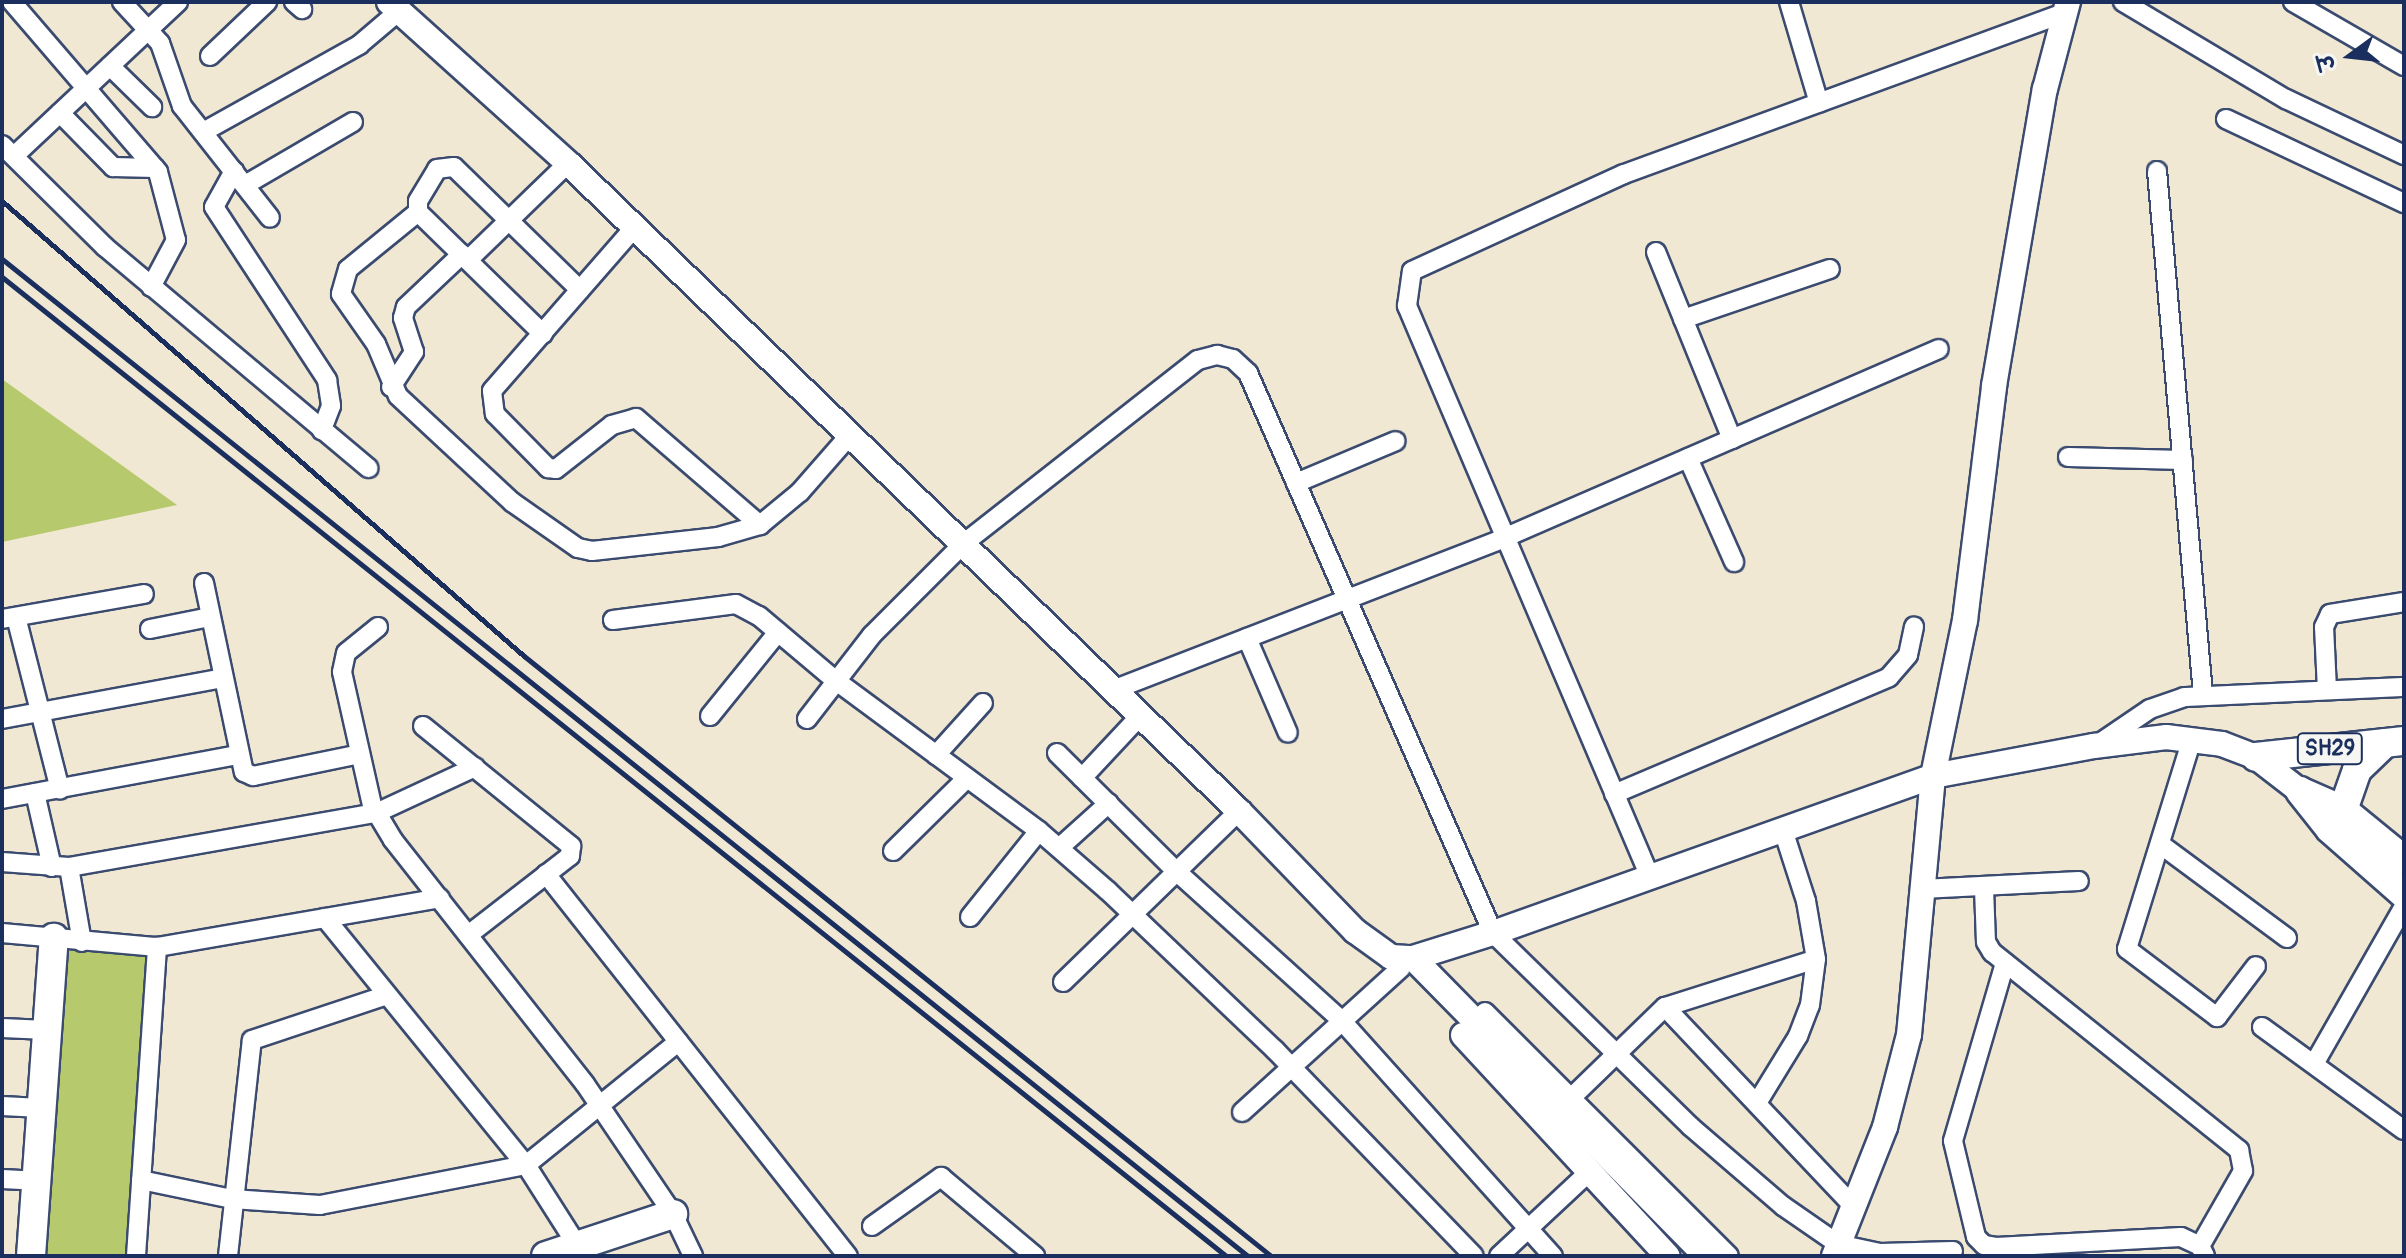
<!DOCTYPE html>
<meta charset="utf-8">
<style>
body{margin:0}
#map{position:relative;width:2406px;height:1258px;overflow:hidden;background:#f1e8d3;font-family:Pangolin,"Playpen Sans Deva",sans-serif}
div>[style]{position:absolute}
.green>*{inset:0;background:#b6c96d}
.roads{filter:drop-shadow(2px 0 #3b4b70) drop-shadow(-2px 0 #3b4b70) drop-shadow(0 2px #3b4b70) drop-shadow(0 -2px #3b4b70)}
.street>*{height:18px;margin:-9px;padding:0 9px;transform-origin:9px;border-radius:9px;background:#fff}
.secondary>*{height:24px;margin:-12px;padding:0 12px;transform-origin:12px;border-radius:12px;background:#fff}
.primary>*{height:28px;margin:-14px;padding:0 14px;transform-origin:14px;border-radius:14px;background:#fff}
.rail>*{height:5px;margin:-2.5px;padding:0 2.5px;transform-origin:2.5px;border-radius:2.5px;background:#1b2f5e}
span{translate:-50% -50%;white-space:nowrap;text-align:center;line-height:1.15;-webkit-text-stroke:8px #f6f6f2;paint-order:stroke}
.shield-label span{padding:2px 6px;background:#f6f6f2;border:2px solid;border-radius:6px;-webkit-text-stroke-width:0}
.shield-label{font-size:22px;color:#1b2f5e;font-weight:700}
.frame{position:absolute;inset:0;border:4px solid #1b2f5e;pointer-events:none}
.north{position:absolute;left:2310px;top:16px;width:80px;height:80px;-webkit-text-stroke:6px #f6f6f2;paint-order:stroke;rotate:255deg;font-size:22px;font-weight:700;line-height:32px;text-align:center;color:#1b2f5e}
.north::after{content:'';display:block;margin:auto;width:28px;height:36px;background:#1b2f5e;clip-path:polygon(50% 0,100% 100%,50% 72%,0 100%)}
</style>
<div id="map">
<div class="green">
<i style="clip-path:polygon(2px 379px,177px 505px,2px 542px)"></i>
<i style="clip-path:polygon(54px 938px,157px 947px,136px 1256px,31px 1256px)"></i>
</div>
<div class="roads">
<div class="street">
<i style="left:12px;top:2px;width:224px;rotate:49.3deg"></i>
<i style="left:158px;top:172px;width:70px;rotate:75.2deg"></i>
<i style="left:176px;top:240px;width:53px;rotate:118deg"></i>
<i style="left:122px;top:2px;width:56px;rotate:47.2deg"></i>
<i style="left:160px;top:43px;width:67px;rotate:70.8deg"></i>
<i style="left:182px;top:106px;width:142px;rotate:51.8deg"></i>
<i style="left:294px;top:2px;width:11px;rotate:41deg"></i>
<i style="left:1789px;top:2px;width:105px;rotate:73.5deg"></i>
<i style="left:2123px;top:2px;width:190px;rotate:30.8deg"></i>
<i style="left:2286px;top:99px;width:131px;rotate:25.4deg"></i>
<i style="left:2293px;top:2px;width:128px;rotate:30deg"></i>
<i style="left:210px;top:56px;width:79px;rotate:-43.5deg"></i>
<i style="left:110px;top:66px;width:59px;rotate:44.3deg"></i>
<i style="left:60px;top:113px;width:76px;rotate:45.5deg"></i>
<i style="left:113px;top:167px;width:42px;rotate:1.4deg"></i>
<i style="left:2226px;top:119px;width:197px;rotate:25.3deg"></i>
<i style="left:203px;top:132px;width:179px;rotate:-29.1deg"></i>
<i style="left:359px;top:45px;width:52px;rotate:-40.4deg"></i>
<i style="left:2px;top:145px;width:145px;rotate:44.7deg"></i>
<i style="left:105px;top:247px;width:344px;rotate:40deg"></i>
<i style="left:14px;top:156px;width:225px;rotate:-43.2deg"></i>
<i style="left:234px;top:171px;width:41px;rotate:119.1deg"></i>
<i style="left:214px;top:207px;width:207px;rotate:56.8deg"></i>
<i style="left:327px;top:380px;width:26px;rotate:81deg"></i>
<i style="left:331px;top:406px;width:26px;rotate:111deg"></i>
<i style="left:2157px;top:171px;width:526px;rotate:84.98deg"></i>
<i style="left:245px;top:185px;width:125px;rotate:-30.3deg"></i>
<i style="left:418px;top:212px;width:90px;rotate:140.8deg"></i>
<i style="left:348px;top:269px;width:26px;rotate:106deg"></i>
<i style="left:341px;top:294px;width:61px;rotate:55deg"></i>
<i style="left:376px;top:344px;width:56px;rotate:67.1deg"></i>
<i style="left:398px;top:396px;width:156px;rotate:42.9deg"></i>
<i style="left:512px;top:502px;width:80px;rotate:34.9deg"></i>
<i style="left:578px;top:548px;width:14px;rotate:12deg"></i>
<i style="left:592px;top:551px;width:127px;rotate:-6.3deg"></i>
<i style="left:718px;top:537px;width:44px;rotate:-15.9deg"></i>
<i style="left:760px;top:525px;width:52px;rotate:-39.5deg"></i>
<i style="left:800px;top:492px;width:74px;rotate:-48.8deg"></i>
<i style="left:634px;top:228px;width:216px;rotate:131.1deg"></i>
<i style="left:492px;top:391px;width:23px;rotate:83deg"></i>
<i style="left:495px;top:414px;width:76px;rotate:45.5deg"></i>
<i style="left:548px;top:468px;width:8px;rotate:7deg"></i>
<i style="left:556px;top:469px;width:71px;rotate:-38.2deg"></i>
<i style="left:612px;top:425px;width:25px;rotate:-16deg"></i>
<i style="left:636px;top:418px;width:164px;rotate:40.8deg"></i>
<i style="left:1656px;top:252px;width:202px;rotate:67.9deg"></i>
<i style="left:468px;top:260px;width:139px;rotate:-44.1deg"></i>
<i style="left:1683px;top:319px;width:155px;rotate:-18.8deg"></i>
<i style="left:543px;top:334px;width:175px;rotate:-135.7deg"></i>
<i style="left:418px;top:212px;width:11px;rotate:-90deg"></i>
<i style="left:418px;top:201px;width:37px;rotate:-59deg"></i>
<i style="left:437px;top:169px;width:17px;rotate:-7deg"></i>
<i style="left:454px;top:167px;width:176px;rotate:44.3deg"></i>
<i style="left:391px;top:387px;width:42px;rotate:-56.7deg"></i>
<i style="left:414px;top:352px;width:36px;rotate:-108deg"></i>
<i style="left:403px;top:318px;width:11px;rotate:-75deg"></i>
<i style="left:406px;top:307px;width:77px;rotate:-43.4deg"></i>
<i style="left:2068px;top:457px;width:115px;rotate:1.5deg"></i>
<i style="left:1688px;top:458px;width:114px;rotate:66.1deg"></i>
<i style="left:1296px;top:483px;width:108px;rotate:-22.8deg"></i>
<i style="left:204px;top:583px;width:193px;rotate:78.1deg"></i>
<i style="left:244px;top:772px;width:10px;rotate:24deg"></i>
<i style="left:253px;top:776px;width:109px;rotate:-11.6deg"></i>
<i style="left:16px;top:617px;width:178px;rotate:75.7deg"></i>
<i style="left:2px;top:619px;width:144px;rotate:-10deg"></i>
<i style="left:613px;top:620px;width:124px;rotate:-7.4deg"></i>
<i style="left:736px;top:604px;width:26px;rotate:28deg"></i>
<i style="left:759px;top:616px;width:99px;rotate:40.1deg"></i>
<i style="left:835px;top:680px;width:254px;rotate:36.5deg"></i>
<i style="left:1039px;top:831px;width:91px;rotate:41deg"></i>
<i style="left:1108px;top:891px;width:231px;rotate:43.6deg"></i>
<i style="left:1275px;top:1050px;width:286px;rotate:46deg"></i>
<i style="left:378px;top:627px;width:41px;rotate:140.9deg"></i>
<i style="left:346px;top:653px;width:19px;rotate:102deg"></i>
<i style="left:342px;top:672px;width:136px;rotate:77.3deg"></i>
<i style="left:372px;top:805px;width:41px;rotate:59deg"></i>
<i style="left:393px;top:840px;width:310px;rotate:51.8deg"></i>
<i style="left:585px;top:1084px;width:157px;rotate:55.9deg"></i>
<i style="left:673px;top:1214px;width:47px;rotate:64.5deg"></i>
<i style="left:150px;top:629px;width:61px;rotate:-11.3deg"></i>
<i style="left:1247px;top:638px;width:103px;rotate:66.7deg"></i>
<i style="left:1113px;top:690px;width:420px;rotate:-21.2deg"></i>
<i style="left:1504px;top:538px;width:474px;rotate:-23.5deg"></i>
<i style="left:2327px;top:690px;width:63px;rotate:-92.7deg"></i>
<i style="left:2324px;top:627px;width:14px;rotate:-65deg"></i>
<i style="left:2330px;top:614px;width:75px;rotate:-9.2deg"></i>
<i style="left:710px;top:716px;width:108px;rotate:-51deg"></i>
<i style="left:2px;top:719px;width:225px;rotate:-10.5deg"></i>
<i style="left:807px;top:719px;width:106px;rotate:-52.3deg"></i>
<i style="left:872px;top:635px;width:129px;rotate:-45deg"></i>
<i style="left:963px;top:544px;width:298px;rotate:-38.1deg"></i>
<i style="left:1198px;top:360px;width:20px;rotate:-15deg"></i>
<i style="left:1217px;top:355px;width:16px;rotate:14deg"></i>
<i style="left:1233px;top:359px;width:21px;rotate:43deg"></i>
<i style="left:1248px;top:373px;width:611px;rotate:66.37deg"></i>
<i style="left:1493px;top:933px;width:276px;rotate:44.4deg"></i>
<i style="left:1690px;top:1126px;width:123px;rotate:40.7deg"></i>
<i style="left:1783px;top:1206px;width:67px;rotate:34.6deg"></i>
<i style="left:1838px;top:1244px;width:43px;rotate:12.1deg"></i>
<i style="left:1880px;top:1253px;width:73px;rotate:-1.6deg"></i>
<i style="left:423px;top:726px;width:191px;rotate:39deg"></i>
<i style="left:571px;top:846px;width:10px;rotate:96deg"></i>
<i style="left:570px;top:856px;width:129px;rotate:142.2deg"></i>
<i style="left:2192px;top:739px;width:220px;rotate:107.2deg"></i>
<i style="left:2127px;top:949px;width:113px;rotate:37.1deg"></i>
<i style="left:2217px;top:1017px;width:64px;rotate:-52.6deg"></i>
<i style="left:2097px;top:745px;width:64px;rotate:-34.2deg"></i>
<i style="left:2150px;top:709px;width:36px;rotate:-19deg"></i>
<i style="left:2184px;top:697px;width:220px;rotate:-2.6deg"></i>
<i style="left:1057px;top:753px;width:166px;rotate:44.8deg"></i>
<i style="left:1175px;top:870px;width:225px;rotate:42.1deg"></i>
<i style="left:1342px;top:1021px;width:316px;rotate:48.1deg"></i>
<i style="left:936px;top:755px;width:70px;rotate:-47.9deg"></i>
<i style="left:1082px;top:778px;width:85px;rotate:-46.9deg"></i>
<i style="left:35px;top:793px;width:76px;rotate:77.1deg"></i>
<i style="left:1614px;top:794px;width:299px;rotate:-23deg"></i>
<i style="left:1889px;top:677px;width:29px;rotate:-49deg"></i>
<i style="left:1908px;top:655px;width:29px;rotate:-78deg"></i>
<i style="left:2px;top:799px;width:240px;rotate:-10.6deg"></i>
<i style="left:2160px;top:844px;width:158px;rotate:36.5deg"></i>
<i style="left:1059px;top:848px;width:67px;rotate:-42deg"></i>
<i style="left:893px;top:851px;width:104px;rotate:-44.6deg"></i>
<i style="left:2px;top:862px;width:67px;rotate:4.3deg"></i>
<i style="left:69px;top:867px;width:312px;rotate:-10deg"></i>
<i style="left:376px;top:813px;width:109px;rotate:-24.9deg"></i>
<i style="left:69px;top:867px;width:76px;rotate:80.2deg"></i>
<i style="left:546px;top:874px;width:487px;rotate:51.7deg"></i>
<i style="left:1650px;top:877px;width:621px;rotate:-113.05deg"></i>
<i style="left:1407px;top:306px;width:35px;rotate:-82deg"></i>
<i style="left:1412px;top:271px;width:233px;rotate:-24.6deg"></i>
<i style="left:1624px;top:174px;width:466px;rotate:-20.1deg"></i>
<i style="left:1984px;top:888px;width:54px;rotate:87.9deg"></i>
<i style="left:1986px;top:942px;width:12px;rotate:59deg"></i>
<i style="left:1992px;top:952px;width:317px;rotate:38.7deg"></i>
<i style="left:2239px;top:1150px;width:21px;rotate:79deg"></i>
<i style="left:2243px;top:1171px;width:86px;rotate:119.8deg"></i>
<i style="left:1922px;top:889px;width:157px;rotate:-2.9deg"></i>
<i style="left:970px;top:917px;width:110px;rotate:-51.3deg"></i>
<i style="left:325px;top:918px;width:318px;rotate:50.9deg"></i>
<i style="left:526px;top:1165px;width:104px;rotate:57.5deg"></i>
<i style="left:2px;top:933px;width:156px;rotate:5.2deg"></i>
<i style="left:157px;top:947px;width:287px;rotate:-9.8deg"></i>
<i style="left:2005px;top:963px;width:185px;rotate:106.3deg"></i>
<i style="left:1953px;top:1141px;width:99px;rotate:76.5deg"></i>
<i style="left:1976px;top:1237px;width:11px;rotate:45deg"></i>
<i style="left:1984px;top:1245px;width:12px;rotate:9deg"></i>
<i style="left:1996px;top:1247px;width:185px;rotate:-3.1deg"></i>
<i style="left:2181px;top:1237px;width:21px;rotate:25deg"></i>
<i style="left:2200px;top:1246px;width:11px;rotate:63deg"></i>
<i style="left:1063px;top:982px;width:245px;rotate:-44.2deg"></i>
<i style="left:1665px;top:1007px;width:274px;rotate:46.6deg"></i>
<i style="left:1485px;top:1012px;width:345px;rotate:45deg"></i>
<i style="left:2262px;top:1027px;width:175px;rotate:36deg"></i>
<i style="left:2px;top:1028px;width:45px;rotate:2.5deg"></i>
<i style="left:2314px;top:1064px;width:182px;rotate:-60.3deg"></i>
<i style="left:1571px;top:1098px;width:131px;rotate:-44.1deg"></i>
<i style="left:1665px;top:1007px;width:158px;rotate:-17.6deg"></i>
<i style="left:1757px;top:1103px;width:79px;rotate:-58.5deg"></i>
<i style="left:1798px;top:1036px;width:33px;rotate:-69deg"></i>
<i style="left:1810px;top:1005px;width:46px;rotate:-82.6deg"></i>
<i style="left:1816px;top:959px;width:59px;rotate:-99.8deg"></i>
<i style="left:1806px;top:901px;width:75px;rotate:-107.9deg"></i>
<i style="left:2px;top:1106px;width:39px;rotate:3deg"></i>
<i style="left:1242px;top:1112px;width:215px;rotate:-42.2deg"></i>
<i style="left:2px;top:1179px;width:34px;rotate:3deg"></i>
<i style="left:141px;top:1180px;width:93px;rotate:11.8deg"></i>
<i style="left:232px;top:1199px;width:88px;rotate:3.9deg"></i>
<i style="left:320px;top:1205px;width:210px;rotate:-11deg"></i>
<i style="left:526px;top:1165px;width:196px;rotate:-39deg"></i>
<i style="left:872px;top:1226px;width:85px;rotate:-35.4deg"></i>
<i style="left:941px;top:1177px;width:123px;rotate:40deg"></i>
<i style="left:136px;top:1256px;width:310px;rotate:-86.1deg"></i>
<i style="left:228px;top:1256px;width:217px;rotate:-83.7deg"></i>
<i style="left:252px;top:1040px;width:139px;rotate:-18.4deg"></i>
<i style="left:1499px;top:1256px;width:125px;rotate:-43deg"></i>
</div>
<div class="secondary">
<i style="left:389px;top:2px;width:241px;rotate:42deg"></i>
<i style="left:568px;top:163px;width:933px;rotate:44deg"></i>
<i style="left:1239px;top:811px;width:167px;rotate:46deg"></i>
<i style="left:1355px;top:931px;width:44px;rotate:35.8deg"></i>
<i style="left:1391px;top:957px;width:22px;rotate:3deg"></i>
<i style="left:1413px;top:958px;width:84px;rotate:-17.4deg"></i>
<i style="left:1493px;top:933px;width:467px;rotate:-19.6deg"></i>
<i style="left:1933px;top:776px;width:164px;rotate:-10.6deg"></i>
<i style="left:2094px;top:746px;width:73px;rotate:-7.1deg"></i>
<i style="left:2166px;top:737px;width:56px;rotate:7.1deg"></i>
<i style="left:2222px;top:744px;width:36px;rotate:21deg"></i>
<i style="left:2256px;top:757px;width:56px;rotate:37.7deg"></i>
<i style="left:1413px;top:958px;width:418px;rotate:45.5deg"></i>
<i style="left:1463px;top:1035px;width:301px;rotate:47.2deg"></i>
<i style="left:1834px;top:1256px;width:139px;rotate:-68.4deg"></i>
<i style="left:1885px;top:1127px;width:95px;rotate:-75.4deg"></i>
<i style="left:1909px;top:1035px;width:260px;rotate:-84.7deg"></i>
<i style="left:1933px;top:776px;width:159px;rotate:-78.4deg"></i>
<i style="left:1965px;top:620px;width:236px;rotate:-82.9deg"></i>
<i style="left:1994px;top:386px;width:301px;rotate:-80.3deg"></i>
<i style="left:2045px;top:89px;width:90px;rotate:-75.2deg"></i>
</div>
<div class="primary">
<i style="left:2256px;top:757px;width:149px;rotate:-6.2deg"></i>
<i style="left:2300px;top:791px;width:48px;rotate:51.7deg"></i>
<i style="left:2330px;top:829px;width:98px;rotate:41.3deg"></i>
<i style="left:2304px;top:793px;width:43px;rotate:23.6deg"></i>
<i style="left:2343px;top:810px;width:79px;rotate:39.3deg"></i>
<i style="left:2343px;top:810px;width:42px;rotate:-70.7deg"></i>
<i style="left:2357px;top:770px;width:39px;rotate:-44deg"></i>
<i style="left:31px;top:1256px;width:319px;rotate:-85.9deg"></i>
<i style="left:546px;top:1256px;width:134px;rotate:-18.3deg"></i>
</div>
</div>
<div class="rail">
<i style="left:2px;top:201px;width:692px;rotate:41.08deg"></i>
<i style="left:524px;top:656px;width:958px;rotate:38.77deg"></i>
<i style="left:2px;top:259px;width:1596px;rotate:38.67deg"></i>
<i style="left:2px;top:277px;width:1567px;rotate:38.65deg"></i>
</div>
<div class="shield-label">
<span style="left:2330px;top:749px">SH29</span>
</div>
<div class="frame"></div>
<div class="north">उ</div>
</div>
